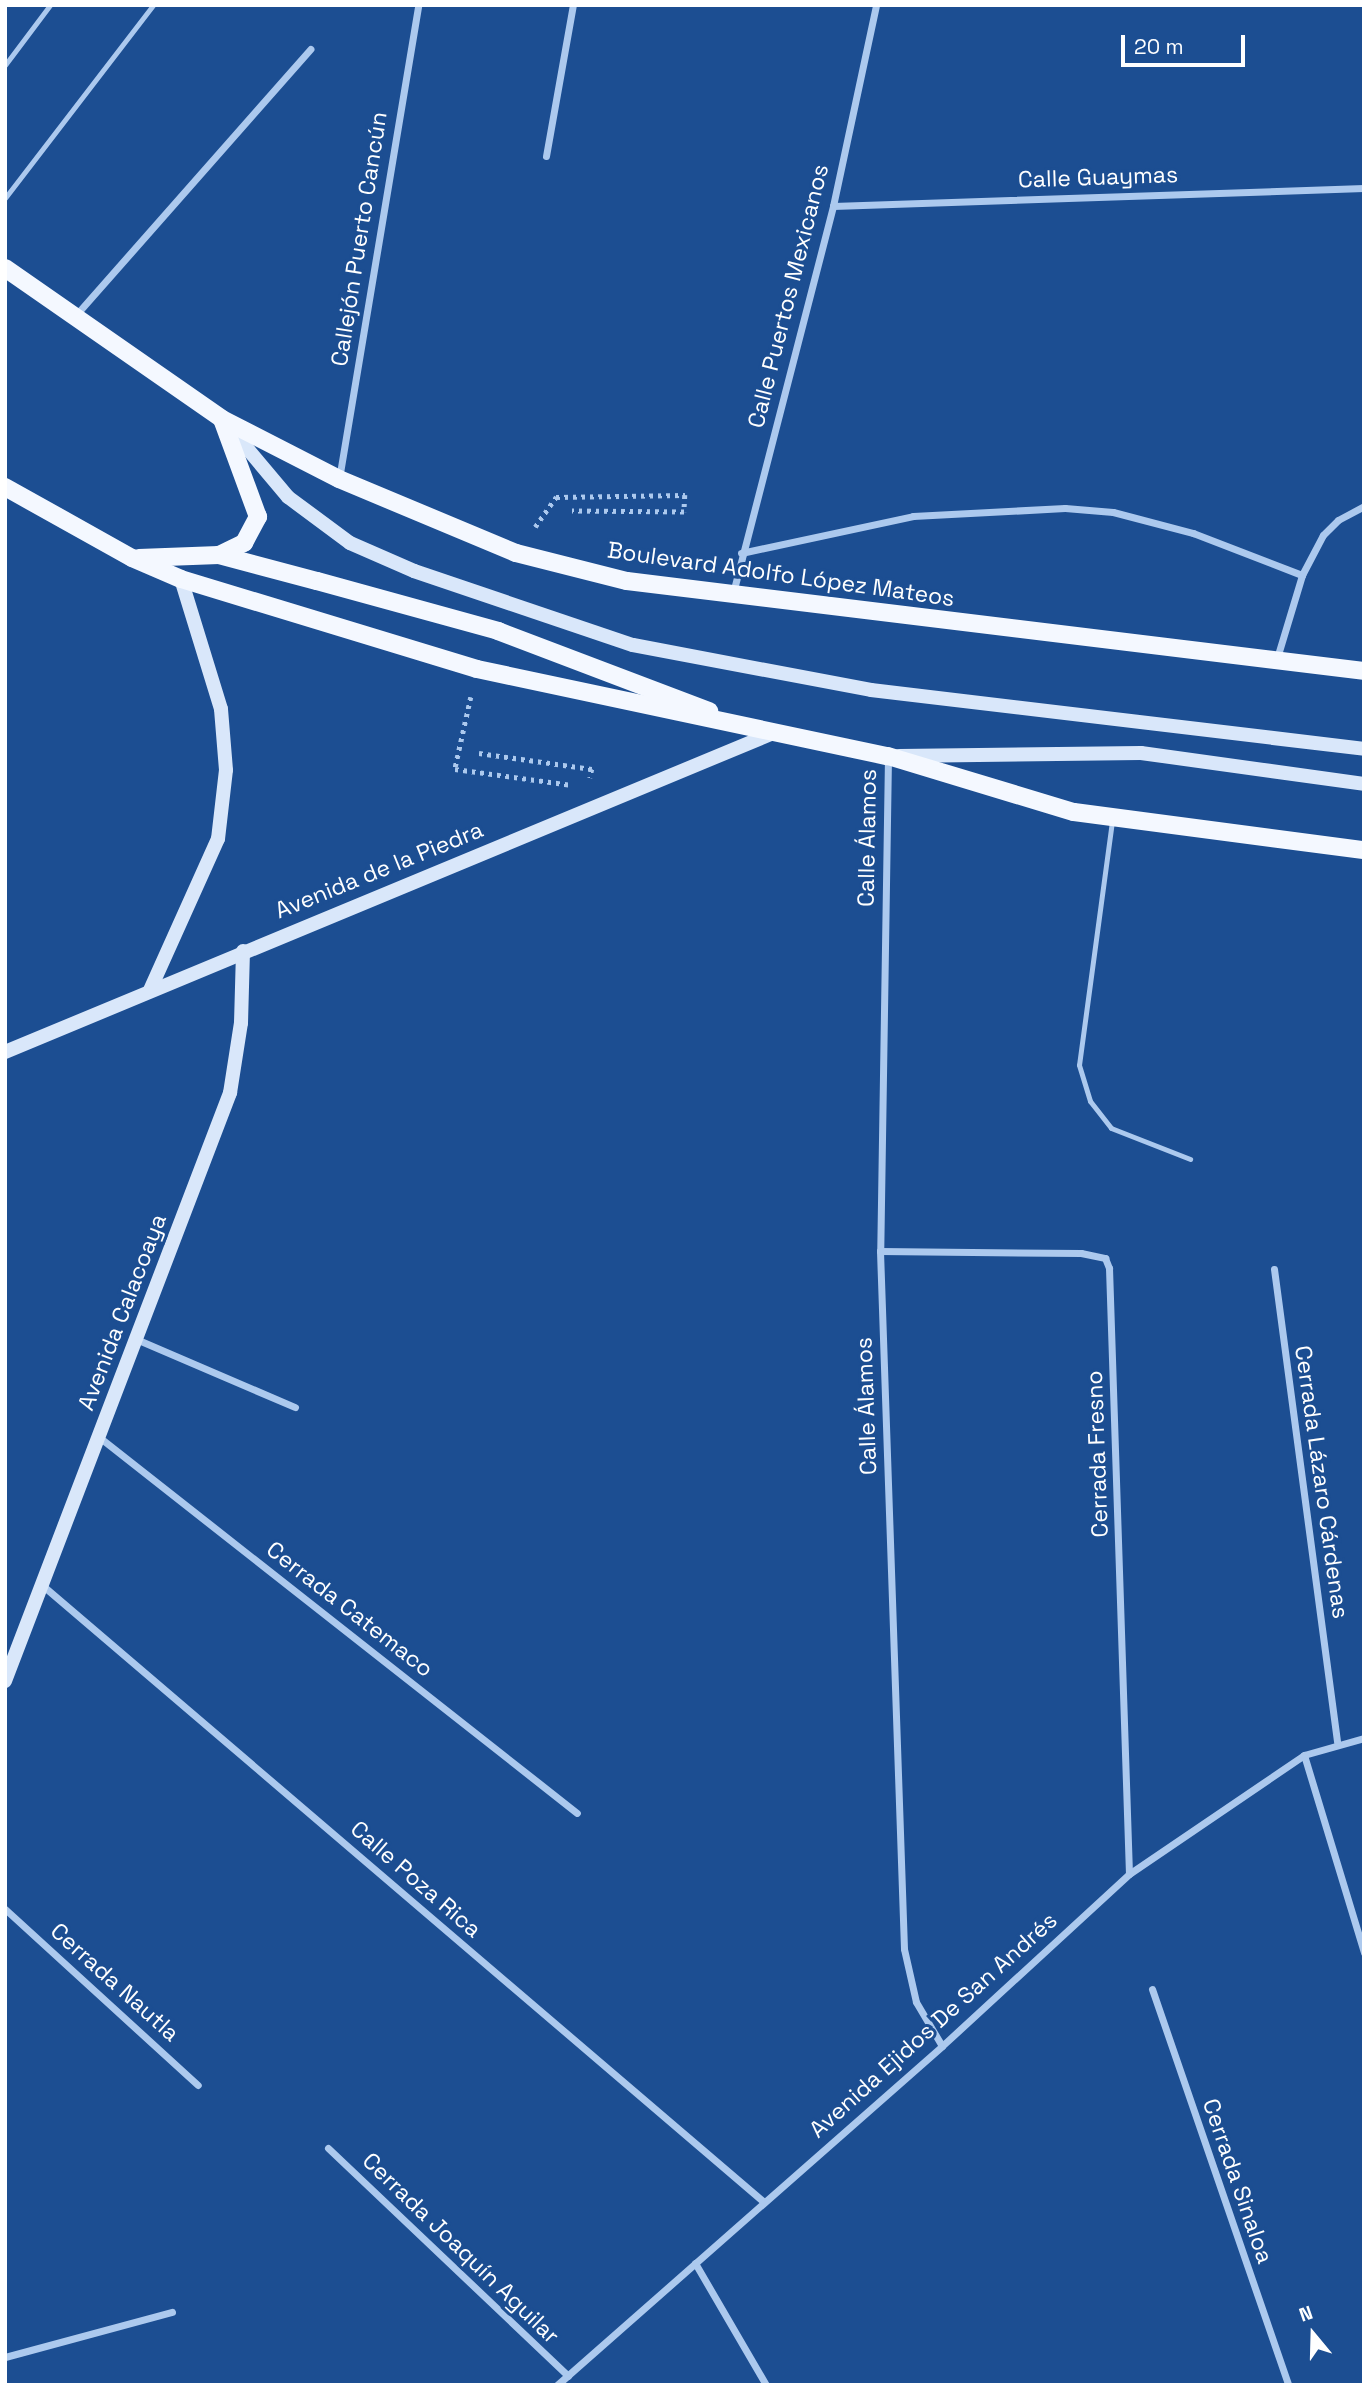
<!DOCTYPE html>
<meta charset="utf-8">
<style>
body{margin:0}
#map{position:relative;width:1369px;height:2390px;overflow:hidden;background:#1c4e92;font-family:"Space Grotesk",sans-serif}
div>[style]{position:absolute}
.path>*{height:4.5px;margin-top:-2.25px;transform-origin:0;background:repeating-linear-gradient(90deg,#acc9ee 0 3.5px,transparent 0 8.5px)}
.lane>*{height:5px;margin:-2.5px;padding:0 2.5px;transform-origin:2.5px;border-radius:2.5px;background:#acc9ee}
.street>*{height:7px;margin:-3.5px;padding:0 3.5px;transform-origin:3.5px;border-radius:3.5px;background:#acc9ee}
.secondary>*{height:14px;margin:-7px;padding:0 7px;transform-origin:7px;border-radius:7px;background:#d9e7fa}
.primary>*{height:18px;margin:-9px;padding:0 9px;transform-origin:9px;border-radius:9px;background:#f4f8ff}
span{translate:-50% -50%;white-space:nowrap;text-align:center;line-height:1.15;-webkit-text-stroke:6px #1c4e92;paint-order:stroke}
.street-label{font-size:23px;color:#fff}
.frame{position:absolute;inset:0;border:7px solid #fff;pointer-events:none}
.north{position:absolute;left:1278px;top:2299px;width:70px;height:70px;-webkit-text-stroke:5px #1c4e92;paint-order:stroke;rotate:341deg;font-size:19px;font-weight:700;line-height:28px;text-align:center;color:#fff}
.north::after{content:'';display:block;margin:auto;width:24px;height:32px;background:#fff;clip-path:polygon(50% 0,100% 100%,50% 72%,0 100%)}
.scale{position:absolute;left:1121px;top:35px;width:124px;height:32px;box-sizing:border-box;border:4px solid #fff;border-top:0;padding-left:9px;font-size:21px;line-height:24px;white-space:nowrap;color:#fff;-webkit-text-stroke:5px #1c4e92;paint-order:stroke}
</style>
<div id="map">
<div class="path">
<i style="left:535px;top:527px;width:37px;rotate:-55deg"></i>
<i style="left:556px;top:497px;width:129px;rotate:-0.9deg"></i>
<i style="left:685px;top:495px;width:17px;rotate:93deg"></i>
<i style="left:684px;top:512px;width:112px;rotate:-179.5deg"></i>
<i style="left:471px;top:697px;width:74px;rotate:102.5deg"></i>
<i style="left:455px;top:769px;width:118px;rotate:7.8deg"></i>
<i style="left:479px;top:753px;width:114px;rotate:8.1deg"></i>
<i style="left:592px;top:769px;width:9px;rotate:103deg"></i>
</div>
<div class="lane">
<i style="left:5px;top:65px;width:75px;rotate:-53.1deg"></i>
<i style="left:5px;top:198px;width:243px;rotate:-52.5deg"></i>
<i style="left:1112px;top:821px;width:246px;rotate:97.7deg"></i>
<i style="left:1079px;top:1065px;width:38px;rotate:73deg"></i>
<i style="left:1090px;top:1101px;width:34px;rotate:52deg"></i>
<i style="left:1111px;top:1128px;width:85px;rotate:21.4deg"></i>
</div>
<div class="street">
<i style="left:546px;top:156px;width:153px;rotate:-79.9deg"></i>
<i style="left:833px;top:206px;width:531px;rotate:-1.94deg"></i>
<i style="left:75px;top:316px;width:356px;rotate:-48.6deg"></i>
<i style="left:339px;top:479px;width:481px;rotate:-80.5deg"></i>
<i style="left:741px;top:553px;width:176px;rotate:-12.1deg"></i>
<i style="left:913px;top:516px;width:152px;rotate:-3deg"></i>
<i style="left:1065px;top:508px;width:48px;rotate:4.8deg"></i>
<i style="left:1113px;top:512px;width:83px;rotate:14.7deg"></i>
<i style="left:1193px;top:533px;width:117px;rotate:21.1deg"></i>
<i style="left:733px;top:593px;width:400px;rotate:-75.5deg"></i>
<i style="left:833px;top:206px;width:206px;rotate:-77.9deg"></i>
<i style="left:1277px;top:658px;width:87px;rotate:-73.2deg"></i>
<i style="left:1302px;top:575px;width:45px;rotate:-62.3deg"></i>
<i style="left:1323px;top:535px;width:21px;rotate:-45deg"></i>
<i style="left:1338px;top:520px;width:30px;rotate:-28deg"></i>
<i style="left:888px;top:757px;width:494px;rotate:90.9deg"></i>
<i style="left:880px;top:1251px;width:698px;rotate:88.03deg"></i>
<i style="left:904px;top:1949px;width:54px;rotate:77.2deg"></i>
<i style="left:916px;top:2002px;width:51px;rotate:59.4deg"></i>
<i style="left:880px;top:1251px;width:201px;rotate:0.6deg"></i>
<i style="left:1081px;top:1253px;width:25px;rotate:12deg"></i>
<i style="left:1105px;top:1258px;width:11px;rotate:68deg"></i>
<i style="left:1109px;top:1268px;width:606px;rotate:88.11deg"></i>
<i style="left:1274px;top:1269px;width:477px;rotate:82.4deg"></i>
<i style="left:136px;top:1339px;width:173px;rotate:23.2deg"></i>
<i style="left:99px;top:1437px;width:608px;rotate:38.19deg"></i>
<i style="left:42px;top:1585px;width:950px;rotate:40.52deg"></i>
<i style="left:1304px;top:1755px;width:207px;rotate:73.1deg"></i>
<i style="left:5px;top:1909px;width:261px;rotate:42.4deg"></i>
<i style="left:1152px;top:1989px;width:419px;rotate:71deg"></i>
<i style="left:328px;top:2148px;width:331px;rotate:43.5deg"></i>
<i style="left:695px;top:2263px;width:141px;rotate:59.8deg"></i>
<i style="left:5px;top:2357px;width:173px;rotate:-15.1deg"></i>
<i style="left:557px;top:2385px;width:513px;rotate:-41.36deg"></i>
<i style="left:942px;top:2046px;width:254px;rotate:-42.6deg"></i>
<i style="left:1129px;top:1874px;width:212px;rotate:-34.2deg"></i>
<i style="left:1304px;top:1755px;width:62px;rotate:-15.8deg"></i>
</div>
<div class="secondary">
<i style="left:225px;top:422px;width:98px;rotate:50deg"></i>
<i style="left:288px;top:497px;width:77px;rotate:36.6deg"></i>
<i style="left:350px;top:543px;width:70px;rotate:23.6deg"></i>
<i style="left:414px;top:571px;width:231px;rotate:18.7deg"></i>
<i style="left:633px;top:645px;width:242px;rotate:10.7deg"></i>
<i style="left:871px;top:690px;width:497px;rotate:6.8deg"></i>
<i style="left:899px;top:756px;width:242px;rotate:-0.7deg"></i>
<i style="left:1141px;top:753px;width:225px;rotate:7.9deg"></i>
<i style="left:150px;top:990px;width:166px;rotate:-65.8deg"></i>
<i style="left:218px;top:839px;width:69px;rotate:-83.4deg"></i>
<i style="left:226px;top:770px;width:61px;rotate:-94.7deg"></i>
<i style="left:221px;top:709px;width:136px;rotate:-107.1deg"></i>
<i style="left:5px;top:1052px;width:829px;rotate:-22.55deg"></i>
<i style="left:5px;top:1681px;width:630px;rotate:-69.06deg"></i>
<i style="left:230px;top:1093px;width:71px;rotate:-81.1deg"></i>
<i style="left:241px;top:1023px;width:72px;rotate:-88.4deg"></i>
</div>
<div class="primary">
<i style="left:5px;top:268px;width:264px;rotate:34.8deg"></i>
<i style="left:222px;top:419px;width:131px;rotate:27.1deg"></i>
<i style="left:339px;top:479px;width:192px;rotate:22.7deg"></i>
<i style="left:516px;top:553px;width:114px;rotate:14.2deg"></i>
<i style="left:627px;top:581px;width:742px;rotate:6.96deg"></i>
<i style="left:5px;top:487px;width:145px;rotate:29.2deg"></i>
<i style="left:132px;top:558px;width:53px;rotate:23.2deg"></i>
<i style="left:181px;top:579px;width:309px;rotate:16.9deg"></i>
<i style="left:477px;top:669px;width:420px;rotate:12deg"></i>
<i style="left:888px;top:756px;width:194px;rotate:16.8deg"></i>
<i style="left:1074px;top:812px;width:292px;rotate:7.5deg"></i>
<i style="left:219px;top:555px;width:28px;rotate:-26deg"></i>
<i style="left:244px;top:543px;width:30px;rotate:-62deg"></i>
<i style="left:258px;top:517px;width:104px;rotate:-110.2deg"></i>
<i style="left:139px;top:558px;width:80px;rotate:-2.1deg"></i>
<i style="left:219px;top:555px;width:101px;rotate:14.9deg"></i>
<i style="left:317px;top:581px;width:188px;rotate:15.4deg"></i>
<i style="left:498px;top:631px;width:226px;rotate:20.8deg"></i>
</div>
<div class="street-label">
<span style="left:1098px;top:177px;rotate:-2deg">Calle Guaymas</span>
<span style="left:359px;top:239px;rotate:-81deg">Callejón Puerto Cancún</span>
<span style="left:788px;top:296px;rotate:-76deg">Calle Puertos Mexicanos</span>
<span style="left:781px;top:574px;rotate:8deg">Boulevard Adolfo López Mateos</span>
<span style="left:867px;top:838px;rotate:-89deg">Calle Álamos</span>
<span style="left:379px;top:870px;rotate:-22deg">Avenida de la Piedra</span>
<span style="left:122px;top:1312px;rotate:-69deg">Avenida Calacoaya</span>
<span style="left:866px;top:1406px;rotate:-92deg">Calle Álamos</span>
<span style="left:1097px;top:1454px;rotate:-92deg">Cerrada Fresno</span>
<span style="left:1322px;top:1482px;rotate:82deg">Cerrada Lázaro Cárdenas</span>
<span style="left:350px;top:1609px;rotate:38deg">Cerrada Catemaco</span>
<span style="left:416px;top:1879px;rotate:41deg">Calle Poza Rica</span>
<span style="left:115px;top:1982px;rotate:42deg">Cerrada Nautla</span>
<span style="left:933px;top:2025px;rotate:-42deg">Avenida Ejidos De San Andrés</span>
<span style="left:1238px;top:2181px;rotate:71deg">Cerrada Sinaloa</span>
<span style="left:461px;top:2248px;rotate:44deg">Cerrada Joaquín Aguilar</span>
</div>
<div class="frame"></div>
<div class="north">N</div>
<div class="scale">20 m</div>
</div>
